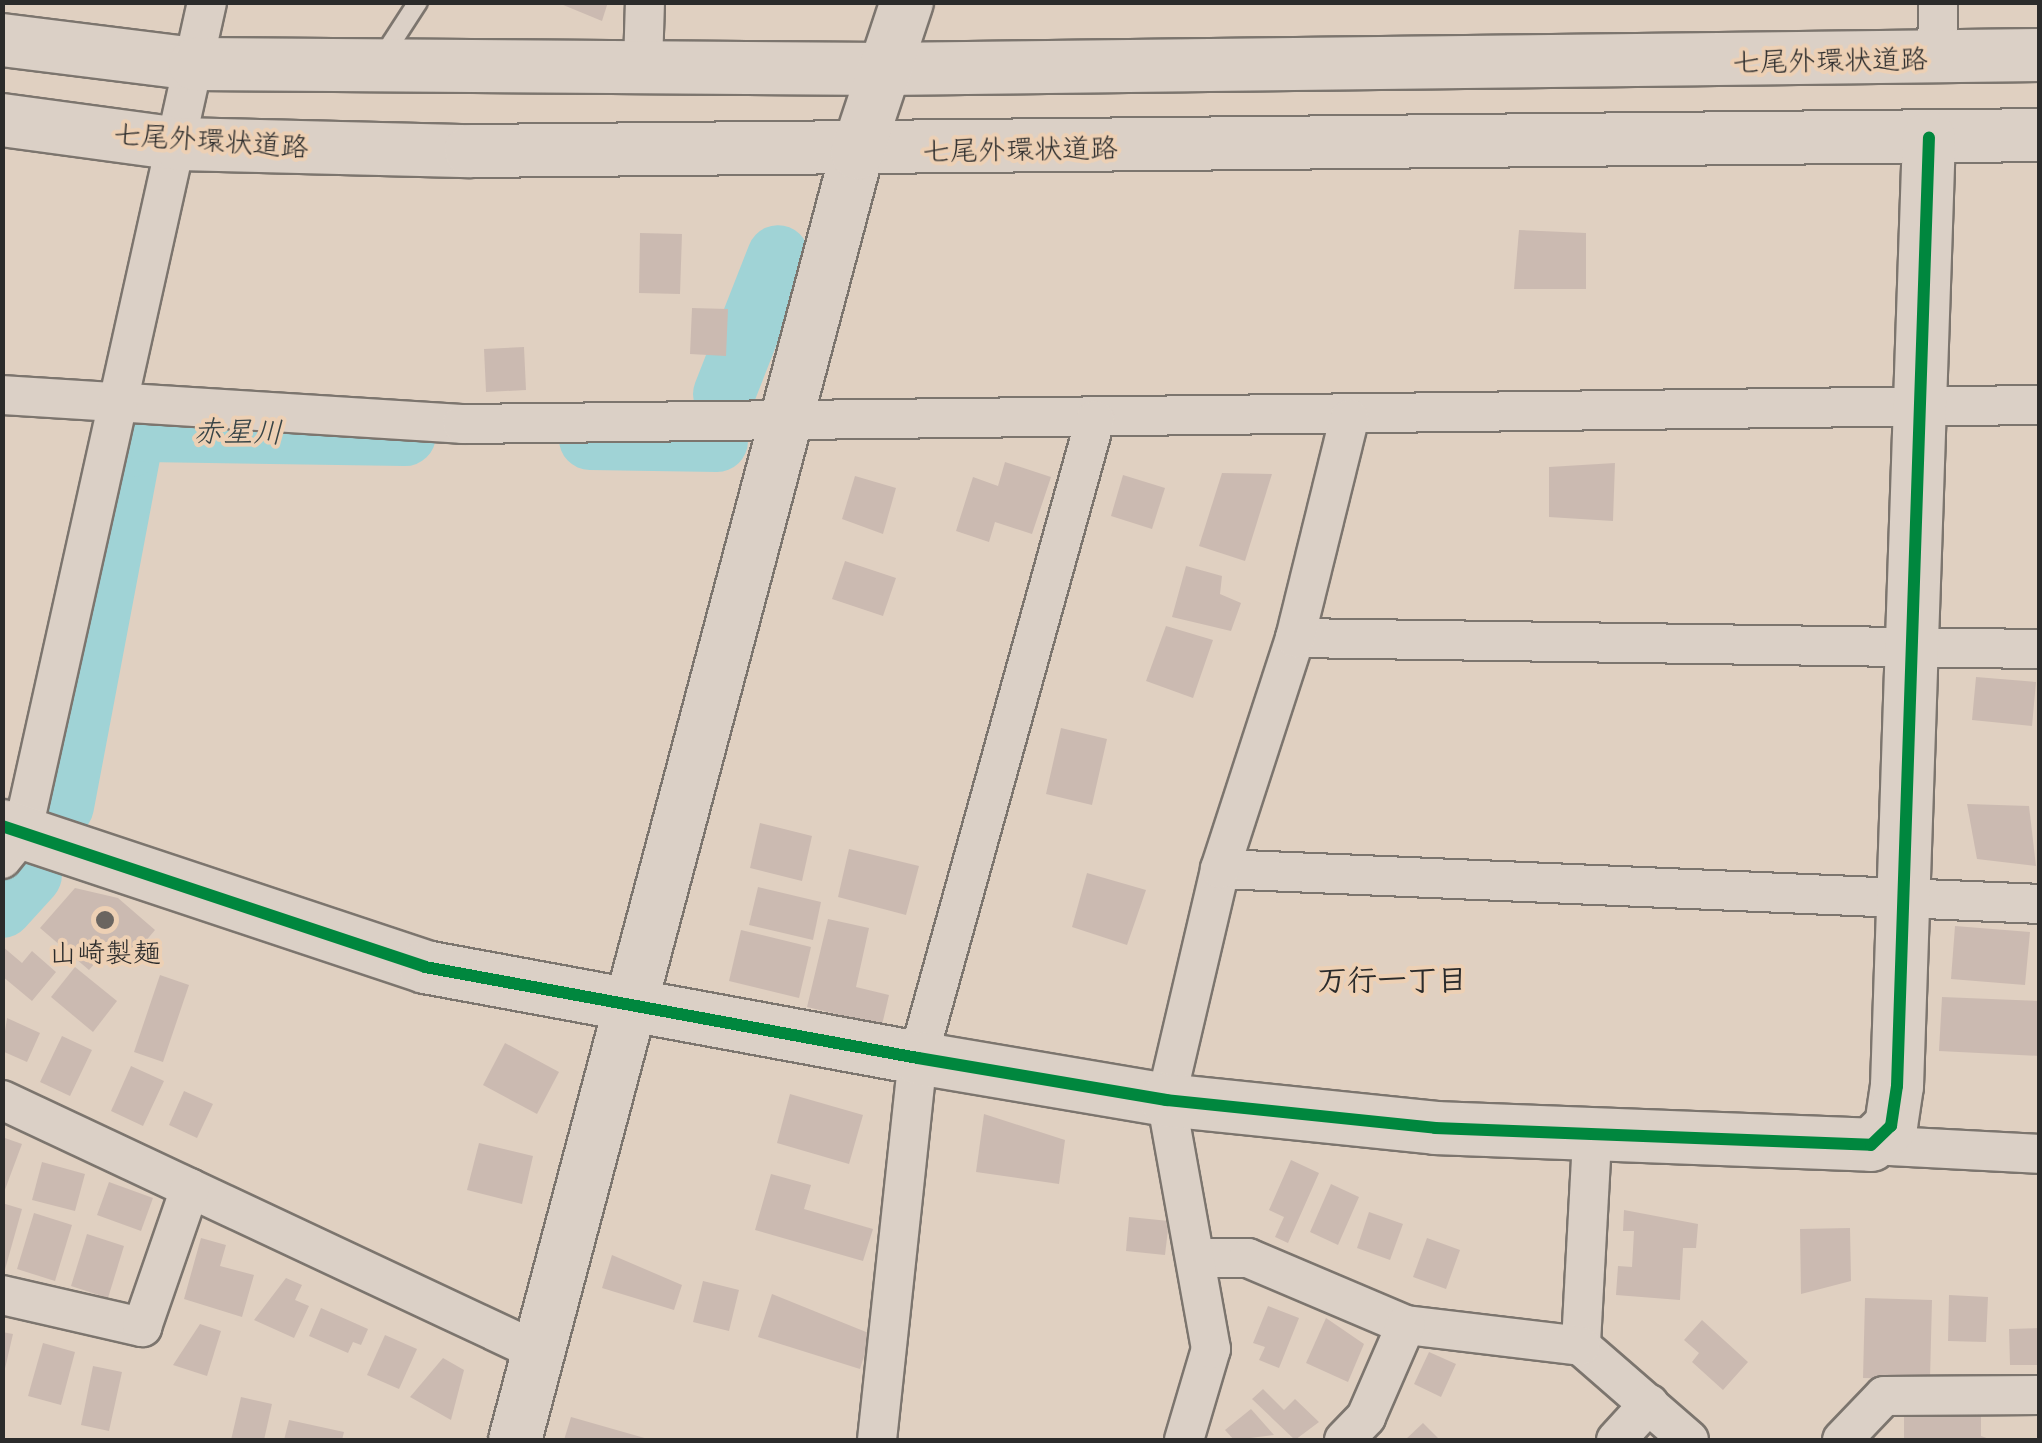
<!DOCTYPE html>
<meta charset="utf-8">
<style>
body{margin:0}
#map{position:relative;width:2042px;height:1443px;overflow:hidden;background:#e0d0c1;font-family:"Shantell Sans","Klee One",sans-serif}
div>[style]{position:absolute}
.river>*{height:62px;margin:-31px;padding:0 31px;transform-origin:31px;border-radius:31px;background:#a0d3d6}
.building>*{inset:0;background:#cbbab1}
.roads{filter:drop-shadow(2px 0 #7c756e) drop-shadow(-2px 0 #7c756e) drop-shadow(0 2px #7c756e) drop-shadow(0 -2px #7c756e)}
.lane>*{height:18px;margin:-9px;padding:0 9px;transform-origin:9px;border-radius:9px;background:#dbd0c6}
.street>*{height:38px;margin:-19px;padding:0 19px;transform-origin:19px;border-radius:19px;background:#dbd0c6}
.secondary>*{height:52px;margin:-26px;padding:0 26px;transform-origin:26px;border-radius:26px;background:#dbd0c6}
.cycleway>*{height:12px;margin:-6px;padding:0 6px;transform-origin:6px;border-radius:6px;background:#00873e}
.dots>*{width:28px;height:28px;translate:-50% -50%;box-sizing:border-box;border:5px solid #edd0b4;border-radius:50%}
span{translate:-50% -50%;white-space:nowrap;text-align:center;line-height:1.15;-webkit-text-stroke:8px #edd0b4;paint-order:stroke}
.street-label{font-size:28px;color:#2b2b2b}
.poi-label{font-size:28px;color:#2b2b2b}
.water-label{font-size:30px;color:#384446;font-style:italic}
.neighbourhood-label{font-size:30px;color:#2b2b2b;font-weight:700}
.frame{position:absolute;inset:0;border:5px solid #2b2b2b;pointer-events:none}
</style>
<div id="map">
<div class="river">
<i style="left:724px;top:394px;width:148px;rotate:-68.6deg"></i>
<i style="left:590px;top:439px;width:127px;rotate:0.9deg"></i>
<i style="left:63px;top:806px;width:366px;rotate:-79.3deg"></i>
<i style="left:131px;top:446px;width:21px;rotate:-45deg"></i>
<i style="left:146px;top:431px;width:259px;rotate:0.9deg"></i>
<i style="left:2px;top:907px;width:43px;rotate:-47.8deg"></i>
</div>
<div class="building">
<i style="clip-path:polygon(556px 2px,608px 2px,602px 21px)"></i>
<i style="clip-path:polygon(1519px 230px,1586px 233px,1586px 289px,1514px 289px)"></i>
<i style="clip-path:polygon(640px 233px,682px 234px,680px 294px,639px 293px)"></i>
<i style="clip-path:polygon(692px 308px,728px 309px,726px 356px,690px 354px)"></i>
<i style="clip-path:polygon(524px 347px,526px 390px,486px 392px,484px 349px)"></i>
<i style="clip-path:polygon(1005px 462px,1051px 477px,1032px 534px,995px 522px,989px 542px,956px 531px,973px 477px,998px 486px)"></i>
<i style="clip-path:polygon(1615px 463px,1613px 521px,1549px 517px,1549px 467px)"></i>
<i style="clip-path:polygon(1222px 473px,1272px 474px,1245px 561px,1199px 546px)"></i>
<i style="clip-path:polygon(1123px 475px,1165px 488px,1152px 529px,1111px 516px)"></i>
<i style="clip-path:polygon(855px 476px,896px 488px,883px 534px,842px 519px)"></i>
<i style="clip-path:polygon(845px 561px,896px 578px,883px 616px,832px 599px)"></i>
<i style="clip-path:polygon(1186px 566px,1222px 576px,1220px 594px,1241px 603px,1231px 631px,1172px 617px)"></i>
<i style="clip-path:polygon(1166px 626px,1213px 640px,1193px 698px,1146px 681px)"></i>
<i style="clip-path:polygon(1976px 677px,2036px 682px,2032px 726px,1972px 720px)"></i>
<i style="clip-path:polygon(1061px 728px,1107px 739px,1092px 805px,1046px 794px)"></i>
<i style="clip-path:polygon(1967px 804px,2029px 806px,2036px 866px,1977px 859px)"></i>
<i style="clip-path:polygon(760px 823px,812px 836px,802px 881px,750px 868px)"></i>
<i style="clip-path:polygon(849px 849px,919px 866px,906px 915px,838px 897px)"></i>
<i style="clip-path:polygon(1087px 873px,1146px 890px,1127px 945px,1072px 927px)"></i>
<i style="clip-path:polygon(758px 887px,821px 902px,813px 940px,749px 925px)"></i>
<i style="clip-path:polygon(75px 888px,118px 898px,155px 930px,128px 962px,110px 946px,89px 970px,40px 928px)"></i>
<i style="clip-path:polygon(828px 919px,869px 928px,856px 987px,889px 995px,882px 1025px,807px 1007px)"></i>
<i style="clip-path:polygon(1955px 926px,2030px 932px,2025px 985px,1951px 979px)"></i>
<i style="clip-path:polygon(741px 930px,811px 947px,799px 998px,729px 981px)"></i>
<i style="clip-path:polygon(2px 946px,22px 963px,32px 951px,56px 972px,32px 1001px,2px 976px)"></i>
<i style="clip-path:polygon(75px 967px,117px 1001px,93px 1032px,51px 997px)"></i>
<i style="clip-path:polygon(160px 975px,189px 985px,163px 1062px,134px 1052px)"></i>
<i style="clip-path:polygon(1942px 997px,2040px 1001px,2040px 1056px,1939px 1051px)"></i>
<i style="clip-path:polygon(7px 1018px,40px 1033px,27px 1062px,2px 1051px)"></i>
<i style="clip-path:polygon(62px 1036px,92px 1050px,70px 1096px,40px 1082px)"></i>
<i style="clip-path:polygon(505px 1043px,559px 1072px,537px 1114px,483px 1085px)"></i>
<i style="clip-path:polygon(131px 1066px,164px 1081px,143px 1126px,111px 1111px)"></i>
<i style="clip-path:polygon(184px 1091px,213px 1104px,197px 1138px,169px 1125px)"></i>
<i style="clip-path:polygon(790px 1094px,863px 1115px,849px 1164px,777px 1143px)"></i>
<i style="clip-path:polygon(984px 1114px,1065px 1140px,1059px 1184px,976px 1172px)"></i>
<i style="clip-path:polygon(2px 1137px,22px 1144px,3px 1195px,2px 1195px)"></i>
<i style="clip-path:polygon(479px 1143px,533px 1156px,522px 1204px,467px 1190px)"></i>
<i style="clip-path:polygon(1291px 1160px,1319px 1173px,1288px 1243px,1275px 1237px,1284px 1217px,1269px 1210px)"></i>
<i style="clip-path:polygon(42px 1162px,85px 1174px,75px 1211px,32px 1200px)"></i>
<i style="clip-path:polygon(771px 1174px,811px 1185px,804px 1209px,873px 1229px,863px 1261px,755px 1230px)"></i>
<i style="clip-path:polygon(109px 1182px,153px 1198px,141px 1231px,97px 1215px)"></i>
<i style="clip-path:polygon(1331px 1184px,1359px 1197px,1338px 1245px,1310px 1232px)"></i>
<i style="clip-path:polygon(2px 1203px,22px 1209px,4px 1273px,2px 1272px)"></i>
<i style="clip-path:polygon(1624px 1210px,1698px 1224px,1696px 1248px,1683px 1248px,1680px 1300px,1616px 1295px,1618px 1266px,1632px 1267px,1634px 1231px,1623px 1231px)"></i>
<i style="clip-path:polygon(1369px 1212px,1403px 1224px,1390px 1260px,1357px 1248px)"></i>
<i style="clip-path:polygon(34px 1213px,72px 1225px,55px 1281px,17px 1269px)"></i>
<i style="clip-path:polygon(1129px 1217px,1169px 1221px,1165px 1255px,1126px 1251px)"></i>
<i style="clip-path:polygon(1850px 1228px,1851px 1281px,1801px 1294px,1800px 1229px)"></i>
<i style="clip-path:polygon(87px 1234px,124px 1246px,108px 1298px,71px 1286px)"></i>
<i style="clip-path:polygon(201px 1238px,226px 1245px,220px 1266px,254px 1275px,242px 1317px,184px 1299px)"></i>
<i style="clip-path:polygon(1427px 1238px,1460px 1250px,1446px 1289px,1413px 1277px)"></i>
<i style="clip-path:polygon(612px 1255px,682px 1285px,674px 1310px,602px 1288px)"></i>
<i style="clip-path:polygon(286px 1278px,302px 1285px,295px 1300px,309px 1306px,294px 1338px,254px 1320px)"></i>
<i style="clip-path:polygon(703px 1281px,739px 1290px,729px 1331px,693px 1322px)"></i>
<i style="clip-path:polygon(772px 1294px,871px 1334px,860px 1369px,758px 1337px)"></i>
<i style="clip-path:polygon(1949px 1295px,1988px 1297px,1986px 1342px,1948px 1341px)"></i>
<i style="clip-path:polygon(1865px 1298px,1932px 1300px,1930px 1379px,1863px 1378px)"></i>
<i style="clip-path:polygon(1268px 1306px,1299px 1318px,1279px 1368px,1259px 1360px,1265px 1347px,1253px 1343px)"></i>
<i style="clip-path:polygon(321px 1308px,368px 1329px,361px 1345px,353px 1342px,348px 1353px,309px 1336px)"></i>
<i style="clip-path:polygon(1326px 1318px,1364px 1344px,1348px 1382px,1306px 1363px)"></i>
<i style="clip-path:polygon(1702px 1320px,1748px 1362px,1723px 1390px,1692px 1362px,1699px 1353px,1684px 1340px)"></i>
<i style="clip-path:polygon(200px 1324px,221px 1331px,207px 1376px,173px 1365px)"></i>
<i style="clip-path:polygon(2040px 1328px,2040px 1365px,2010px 1365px,2009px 1329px)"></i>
<i style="clip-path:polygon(2px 1332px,13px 1334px,4px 1373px,2px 1373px)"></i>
<i style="clip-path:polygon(385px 1335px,417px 1349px,399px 1389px,367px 1375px)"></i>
<i style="clip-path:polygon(43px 1343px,75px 1352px,61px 1405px,28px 1396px)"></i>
<i style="clip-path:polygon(1429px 1352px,1456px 1364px,1441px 1397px,1414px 1384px)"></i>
<i style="clip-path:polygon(443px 1358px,464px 1370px,451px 1420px,410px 1397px)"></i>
<i style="clip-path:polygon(93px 1366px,122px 1372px,109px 1431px,81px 1425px)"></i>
<i style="clip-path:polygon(1263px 1389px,1284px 1410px,1295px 1399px,1319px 1422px,1295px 1440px,1252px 1399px)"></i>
<i style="clip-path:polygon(241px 1397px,272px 1404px,264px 1440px,231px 1440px)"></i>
<i style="clip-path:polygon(1251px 1409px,1274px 1435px,1234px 1440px,1225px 1430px)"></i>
<i style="clip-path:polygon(1904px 1410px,1981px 1411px,1981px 1436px,1992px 1440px,1904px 1440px)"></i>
<i style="clip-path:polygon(571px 1417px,648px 1439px,648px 1440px,564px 1440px)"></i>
<i style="clip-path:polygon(289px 1420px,344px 1432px,342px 1440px,284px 1440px)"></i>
<i style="clip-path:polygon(1423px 1423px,1440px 1440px,1405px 1440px)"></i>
</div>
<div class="roads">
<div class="lane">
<i style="left:381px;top:59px;width:68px;rotate:-57deg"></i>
</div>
<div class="street">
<i style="left:1937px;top:59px;width:57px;rotate:-89deg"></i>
<i style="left:643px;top:65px;width:63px;rotate:-88.2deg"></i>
<i style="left:2px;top:395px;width:461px;rotate:3.6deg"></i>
<i style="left:462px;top:424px;width:1578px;rotate:-0.69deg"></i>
<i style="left:1295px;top:638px;width:745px;rotate:0.85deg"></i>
<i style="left:2px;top:859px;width:32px;rotate:-51deg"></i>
<i style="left:22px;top:834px;width:852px;rotate:-77.46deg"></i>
<i style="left:1220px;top:869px;width:821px;rotate:2.44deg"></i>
<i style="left:2px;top:1100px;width:593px;rotate:25.14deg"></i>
<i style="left:1592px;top:1140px;width:206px;rotate:93.1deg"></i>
<i style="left:1581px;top:1346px;width:143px;rotate:41deg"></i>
<i style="left:1871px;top:1145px;width:169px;rotate:3deg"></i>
<i style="left:1196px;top:1258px;width:52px"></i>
<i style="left:1248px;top:1258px;width:172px;rotate:23deg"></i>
<i style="left:1406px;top:1325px;width:176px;rotate:6.8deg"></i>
<i style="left:2px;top:1295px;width:144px;rotate:12.9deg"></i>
<i style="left:142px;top:1327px;width:147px;rotate:-70.9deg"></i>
<i style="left:877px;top:1440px;width:384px;rotate:-83.9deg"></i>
<i style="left:918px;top:1058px;width:662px;rotate:-74.49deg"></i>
<i style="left:1184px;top:1440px;width:95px;rotate:-73.5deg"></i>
<i style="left:1211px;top:1349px;width:253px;rotate:-100.2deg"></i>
<i style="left:1166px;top:1100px;width:237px;rotate:-76.8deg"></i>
<i style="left:1220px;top:869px;width:243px;rotate:-72deg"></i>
<i style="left:1295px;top:638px;width:226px;rotate:-76.1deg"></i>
<i style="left:1344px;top:1440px;width:32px;rotate:-46deg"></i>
<i style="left:1366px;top:1417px;width:100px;rotate:-66.5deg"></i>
<i style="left:1616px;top:1440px;width:49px;rotate:-47.5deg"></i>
<i style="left:1842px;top:1440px;width:61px;rotate:-46.3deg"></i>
<i style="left:1884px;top:1396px;width:156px;rotate:-0.4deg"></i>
</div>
<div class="secondary">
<i style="left:2px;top:40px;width:194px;rotate:7.1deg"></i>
<i style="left:195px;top:64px;width:690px;rotate:0.42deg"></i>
<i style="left:885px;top:69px;width:1155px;rotate:-0.69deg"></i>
<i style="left:2px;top:120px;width:179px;rotate:7.7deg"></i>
<i style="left:179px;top:144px;width:292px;rotate:1.4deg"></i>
<i style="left:471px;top:151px;width:1569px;rotate:-0.58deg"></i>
<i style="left:2px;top:826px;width:446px;rotate:18.4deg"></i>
<i style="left:425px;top:967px;width:501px;rotate:10.46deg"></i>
<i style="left:918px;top:1058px;width:252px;rotate:9.6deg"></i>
<i style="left:1166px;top:1100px;width:270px;rotate:5.9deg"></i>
<i style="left:1435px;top:1128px;width:436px;rotate:2.2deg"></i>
<i style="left:1871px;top:1145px;width:28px;rotate:-44deg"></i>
<i style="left:1891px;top:1126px;width:40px;rotate:-81.5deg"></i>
<i style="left:1897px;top:1086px;width:949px;rotate:-88.07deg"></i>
<i style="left:515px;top:1440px;width:1332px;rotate:-75.12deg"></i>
<i style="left:857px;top:153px;width:159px;rotate:-71.7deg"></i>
</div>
</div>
<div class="cycleway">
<i style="left:2px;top:826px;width:446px;rotate:18.4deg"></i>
<i style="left:425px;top:967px;width:501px;rotate:10.46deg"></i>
<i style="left:918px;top:1058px;width:252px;rotate:9.6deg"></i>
<i style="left:1166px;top:1100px;width:270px;rotate:5.9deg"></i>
<i style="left:1435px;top:1128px;width:436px;rotate:2.2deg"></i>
<i style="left:1871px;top:1145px;width:28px;rotate:-44deg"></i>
<i style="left:1891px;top:1126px;width:40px;rotate:-81.5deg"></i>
<i style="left:1897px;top:1086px;width:949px;rotate:-88.07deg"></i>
</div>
<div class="dots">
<i style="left:105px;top:920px;background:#6a6560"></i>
</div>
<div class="street-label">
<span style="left:1830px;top:60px;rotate:-1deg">七尾外環状道路</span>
<span style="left:211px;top:140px;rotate:4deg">七尾外環状道路</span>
<span style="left:1020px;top:149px;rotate:-1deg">七尾外環状道路</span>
</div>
<div class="poi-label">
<span style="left:105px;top:952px">山崎製麺</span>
</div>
<div class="water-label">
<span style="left:238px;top:432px;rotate:1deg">赤星川</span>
</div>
<div class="neighbourhood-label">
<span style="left:1392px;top:980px">万行一丁目</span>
</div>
<div class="frame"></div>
</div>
